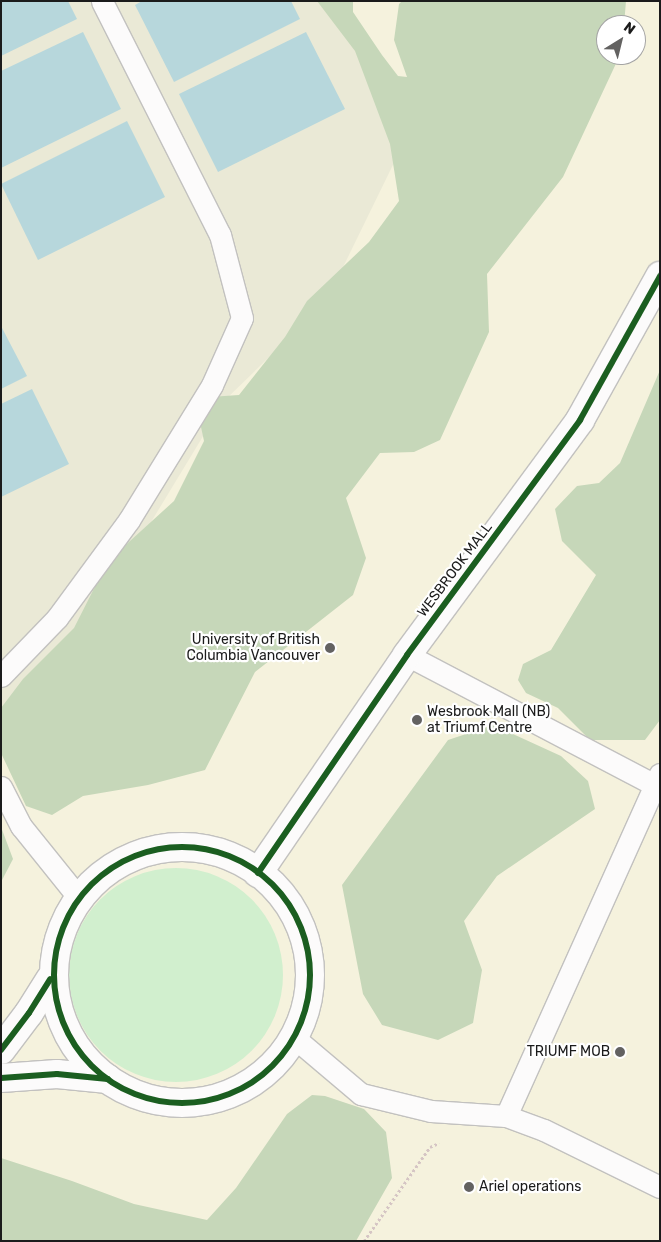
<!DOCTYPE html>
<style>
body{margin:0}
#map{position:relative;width:661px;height:1242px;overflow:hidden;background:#e9e6e3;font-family:Rubik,sans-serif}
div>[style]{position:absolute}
.education>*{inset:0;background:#f5f2dd}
.farmland>*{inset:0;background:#eae9d6}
.forest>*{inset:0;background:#c6d7b9}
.park>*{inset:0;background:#d1efce}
.round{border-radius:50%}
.water>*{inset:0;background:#b7d7dc}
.path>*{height:3px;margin-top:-1.5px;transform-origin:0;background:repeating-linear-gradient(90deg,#d5c5c4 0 2.5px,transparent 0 5px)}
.roads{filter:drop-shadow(1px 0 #c2c1bf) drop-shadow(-1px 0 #c2c1bf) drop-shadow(0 1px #c2c1bf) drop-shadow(0 -1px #c2c1bf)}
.service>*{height:21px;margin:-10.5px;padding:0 10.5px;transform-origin:10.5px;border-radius:10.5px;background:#fcfbfb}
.tertiary>*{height:28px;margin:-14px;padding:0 14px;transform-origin:14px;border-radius:14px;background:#fcfbfb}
.tertiary>.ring{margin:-14px;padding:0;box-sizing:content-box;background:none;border:28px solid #fcfbfb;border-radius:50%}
.cycleway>*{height:6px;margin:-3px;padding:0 3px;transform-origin:3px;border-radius:3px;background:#1b5e20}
.cycleway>.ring{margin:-3px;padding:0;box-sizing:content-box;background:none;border:6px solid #1b5e20;border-radius:50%}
.dots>*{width:14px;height:14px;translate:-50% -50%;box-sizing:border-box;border:2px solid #fff;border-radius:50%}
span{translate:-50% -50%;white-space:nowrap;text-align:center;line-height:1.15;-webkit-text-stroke:4.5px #fff;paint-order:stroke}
.street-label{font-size:14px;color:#1b1b1b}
.poi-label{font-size:14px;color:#1b1b1b}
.right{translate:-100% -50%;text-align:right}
.left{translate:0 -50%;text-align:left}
.frame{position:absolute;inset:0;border:2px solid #1b1b1b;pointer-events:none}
.north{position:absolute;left:596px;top:15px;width:50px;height:50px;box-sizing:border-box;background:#fff;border:1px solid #a4a4a4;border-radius:50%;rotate:36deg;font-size:14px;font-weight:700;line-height:20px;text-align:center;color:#1b1b1b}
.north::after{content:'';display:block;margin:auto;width:18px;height:22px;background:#636261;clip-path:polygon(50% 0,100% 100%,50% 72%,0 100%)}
</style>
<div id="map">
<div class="education">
<i style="clip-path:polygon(evenodd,1px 1px,660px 1px,660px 1241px,1px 1241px,1px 1px,606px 25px,636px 25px,636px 55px,606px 55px,606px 25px)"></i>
</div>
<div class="farmland">
<i style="clip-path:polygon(1px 1px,347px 1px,410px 130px,326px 302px,225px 400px,102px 603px,24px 700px,1px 757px)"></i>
</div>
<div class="forest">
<i style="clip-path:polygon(317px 1px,353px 1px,353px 12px,382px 55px,398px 76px,407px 77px,394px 40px,399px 4px,402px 1px,626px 1px,624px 25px,606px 25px,606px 55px,620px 55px,563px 177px,487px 274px,489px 332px,440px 440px,414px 452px,380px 453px,346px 498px,366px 558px,353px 595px,255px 672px,205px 770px,148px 785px,83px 796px,52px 815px,26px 806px,1px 753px,1px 708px,23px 679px,74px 628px,108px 561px,174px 501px,204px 441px,198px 413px,210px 397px,239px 395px,285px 337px,307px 301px,369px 242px,399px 201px,390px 144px,355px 51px)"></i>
<i style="clip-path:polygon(660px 370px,660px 720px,645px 740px,590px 740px,558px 708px,526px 693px,518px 680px,523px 664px,551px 650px,596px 575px,562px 541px,555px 509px,577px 486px,599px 483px,620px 463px)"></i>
<i style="clip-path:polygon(493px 725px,561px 756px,588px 781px,595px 809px,497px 876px,464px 921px,482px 970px,473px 1023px,438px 1040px,382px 1025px,363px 994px,342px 885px,448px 740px)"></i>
<i style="clip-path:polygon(1px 827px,13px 859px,1px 882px)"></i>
<i style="clip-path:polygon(312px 1095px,325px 1096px,364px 1109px,386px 1132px,392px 1178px,356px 1241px,1px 1241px,1px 1158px,72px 1181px,134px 1204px,207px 1220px,236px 1188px,287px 1114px)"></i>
</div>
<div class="park">
<i class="round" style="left:69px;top:868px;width:214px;height:214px"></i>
</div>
<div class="water">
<i style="clip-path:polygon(1px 1px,68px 1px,77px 19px,1px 56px)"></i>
<i style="clip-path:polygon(142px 1px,291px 1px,300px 19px,174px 82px,135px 5px)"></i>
<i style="clip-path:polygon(83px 32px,121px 109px,1px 168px,1px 71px)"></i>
<i style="clip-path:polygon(306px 32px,345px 109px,218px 172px,179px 94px)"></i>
<i style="clip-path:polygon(127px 121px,165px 197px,38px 260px,1px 184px)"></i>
<i style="clip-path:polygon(1px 326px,27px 376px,1px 389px)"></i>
<i style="clip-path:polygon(32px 389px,69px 464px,1px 497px,1px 404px)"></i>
</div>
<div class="path">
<i style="left:364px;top:1241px;width:115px;rotate:-54.9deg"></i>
<i style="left:430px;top:1147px;width:10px;rotate:-24deg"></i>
</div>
<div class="roads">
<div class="service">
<i style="left:407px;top:655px;width:286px;rotate:27.7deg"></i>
<i style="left:1px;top:676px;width:81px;rotate:-46deg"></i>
<i style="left:57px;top:618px;width:122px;rotate:-53.7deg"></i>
<i style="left:129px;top:520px;width:158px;rotate:-58.4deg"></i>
<i style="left:212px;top:385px;width:73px;rotate:-65.9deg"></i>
<i style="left:242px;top:318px;width:86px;rotate:-104.8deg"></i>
<i style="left:220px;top:235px;width:262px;rotate:-116.8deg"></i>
<i style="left:1px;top:787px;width:44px;rotate:62.9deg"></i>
<i style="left:21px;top:826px;width:91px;rotate:51.2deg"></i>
<i style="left:297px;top:1040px;width:84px;rotate:40.2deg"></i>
<i style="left:361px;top:1094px;width:72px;rotate:13.7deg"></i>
<i style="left:431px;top:1111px;width:75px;rotate:3.8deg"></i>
<i style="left:506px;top:1116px;width:375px;rotate:-65.8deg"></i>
<i style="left:506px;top:1116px;width:40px;rotate:20.2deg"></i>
<i style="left:544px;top:1130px;width:129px;rotate:26.2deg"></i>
</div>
<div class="tertiary">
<i class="ring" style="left:54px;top:847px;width:228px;height:228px"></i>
<i style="left:258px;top:873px;width:264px;rotate:-55.6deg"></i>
<i style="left:407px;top:655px;width:292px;rotate:-53.6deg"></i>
<i style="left:580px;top:420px;width:165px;rotate:-60.9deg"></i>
<i style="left:1px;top:1050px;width:46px;rotate:-52.9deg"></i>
<i style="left:29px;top:1013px;width:40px;rotate:-58deg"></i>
<i style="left:1px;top:1078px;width:56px;rotate:-4.1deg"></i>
<i style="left:57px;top:1074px;width:51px;rotate:5.6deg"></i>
</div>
</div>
<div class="cycleway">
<i class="ring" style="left:54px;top:847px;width:250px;height:250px"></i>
<i style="left:258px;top:873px;width:264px;rotate:-55.6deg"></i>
<i style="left:407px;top:655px;width:292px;rotate:-53.6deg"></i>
<i style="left:580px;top:420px;width:165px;rotate:-60.9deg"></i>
<i style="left:1px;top:1050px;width:46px;rotate:-52.9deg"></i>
<i style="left:29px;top:1013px;width:40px;rotate:-58deg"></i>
<i style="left:1px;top:1078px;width:56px;rotate:-4.1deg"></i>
<i style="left:57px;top:1074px;width:51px;rotate:5.6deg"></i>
</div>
<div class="dots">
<i style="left:330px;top:648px;background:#636261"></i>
<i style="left:417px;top:720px;background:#636261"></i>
<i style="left:620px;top:1052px;background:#636261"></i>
<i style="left:469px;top:1187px;background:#636261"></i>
</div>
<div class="street-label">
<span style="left:455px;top:570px;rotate:-53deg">WESBROOK MALL</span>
</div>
<div class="poi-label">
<span class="right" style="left:320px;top:648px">University of British<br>Columbia Vancouver</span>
<span class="left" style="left:427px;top:720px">Wesbrook Mall (NB)<br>at Triumf Centre</span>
<span class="right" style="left:610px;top:1052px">TRIUMF MOB</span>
<span class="left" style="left:479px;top:1187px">Ariel operations</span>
</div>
<div class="frame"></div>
<div class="north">N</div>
</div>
